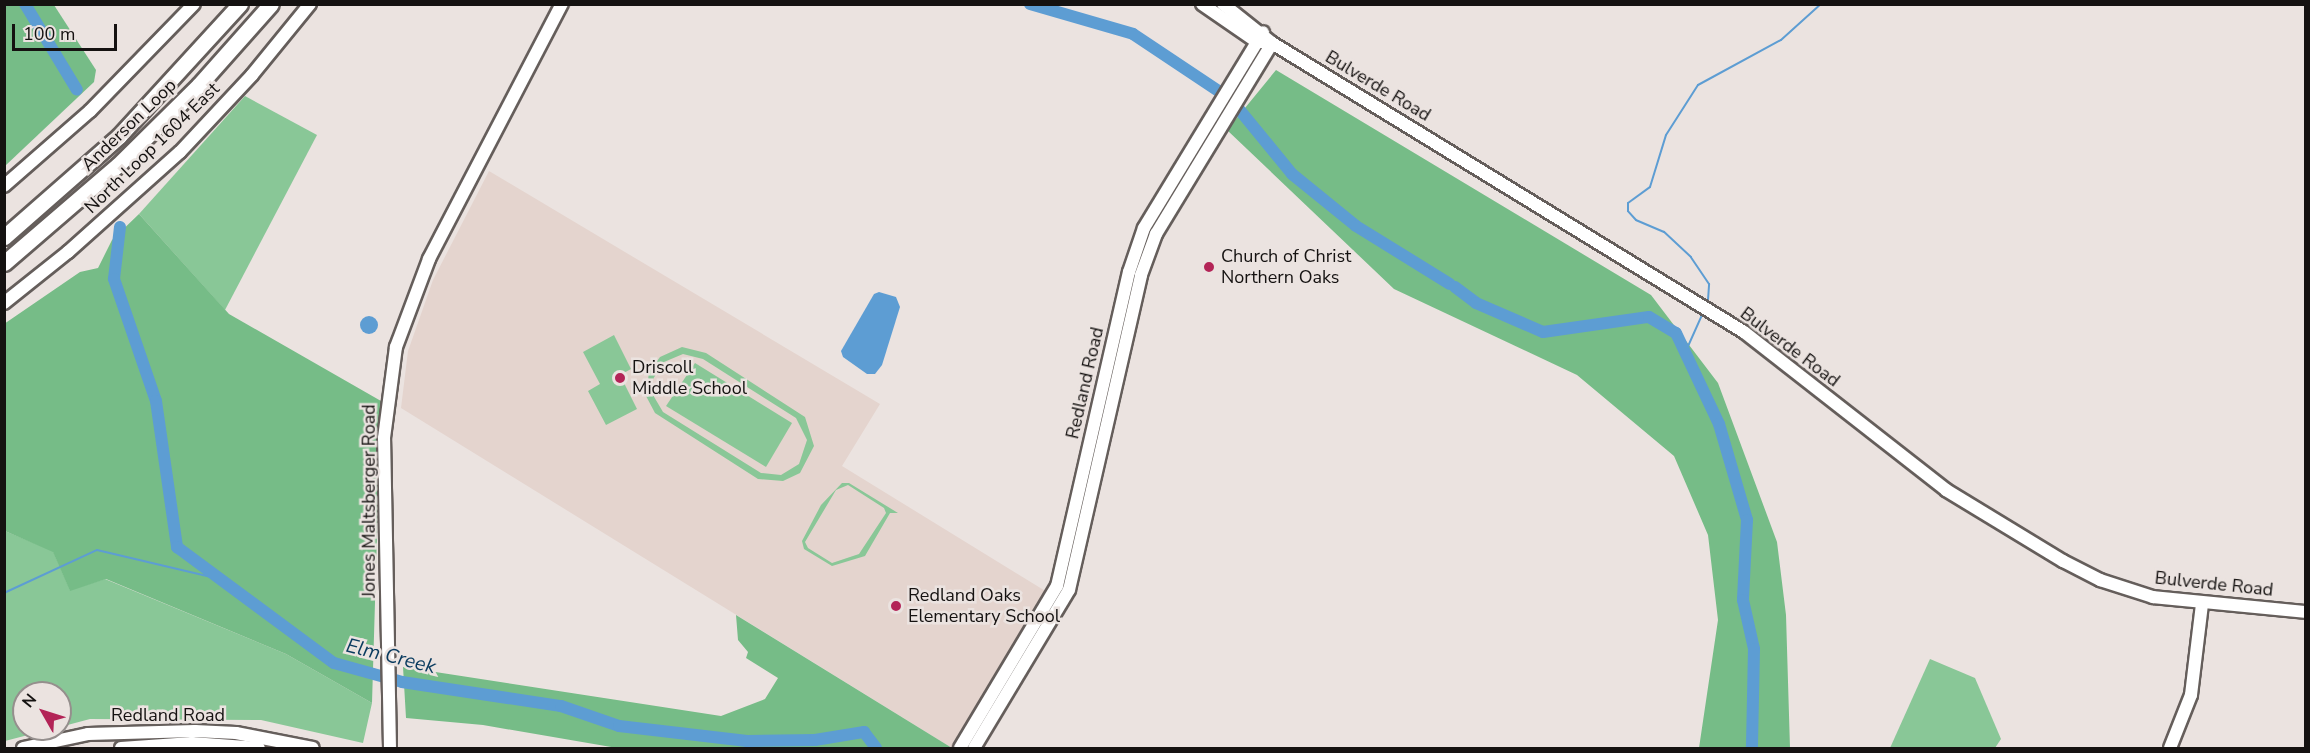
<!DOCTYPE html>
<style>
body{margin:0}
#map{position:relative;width:2310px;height:753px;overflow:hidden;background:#ebe3e0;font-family:"Nunito Sans",sans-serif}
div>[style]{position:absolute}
.built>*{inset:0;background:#e4d4ce}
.green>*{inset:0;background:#89c797}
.forest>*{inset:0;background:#76bc87}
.water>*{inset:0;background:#5d9dd3}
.round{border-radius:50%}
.stream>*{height:2px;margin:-1px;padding:0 1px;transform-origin:1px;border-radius:1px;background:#5d9dd3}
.river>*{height:12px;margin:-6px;padding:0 6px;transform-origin:6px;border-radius:6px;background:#5d9dd3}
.roads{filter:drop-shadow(2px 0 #655e5b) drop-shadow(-2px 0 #655e5b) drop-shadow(0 2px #655e5b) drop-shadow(0 -2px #655e5b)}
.secondary>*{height:12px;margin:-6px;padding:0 6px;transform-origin:6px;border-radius:6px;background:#fff}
.highway>*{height:15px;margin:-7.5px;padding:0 7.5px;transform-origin:7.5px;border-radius:7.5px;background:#fff}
.dots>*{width:16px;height:16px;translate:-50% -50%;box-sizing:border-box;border:3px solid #ebe3e0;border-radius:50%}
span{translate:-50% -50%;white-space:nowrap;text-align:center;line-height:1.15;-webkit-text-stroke:5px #ebe3e0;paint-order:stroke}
.street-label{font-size:18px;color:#151211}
.poi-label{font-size:18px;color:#151211}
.left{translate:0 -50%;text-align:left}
.water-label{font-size:20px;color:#083a5e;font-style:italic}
.frame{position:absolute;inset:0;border:6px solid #151211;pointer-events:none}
.north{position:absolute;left:12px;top:681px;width:60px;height:60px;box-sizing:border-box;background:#ebe3e0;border:2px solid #958f8d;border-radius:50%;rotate:309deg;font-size:16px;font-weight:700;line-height:24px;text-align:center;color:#151211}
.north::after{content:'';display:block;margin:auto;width:21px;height:27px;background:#b32457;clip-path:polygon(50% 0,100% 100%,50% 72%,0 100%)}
.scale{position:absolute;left:12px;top:24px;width:105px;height:27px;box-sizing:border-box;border:3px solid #151211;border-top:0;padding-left:8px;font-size:18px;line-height:21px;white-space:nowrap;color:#151211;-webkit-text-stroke:4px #ebe3e0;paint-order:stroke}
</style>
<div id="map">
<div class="built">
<i style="clip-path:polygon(489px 171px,880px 404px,842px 466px,1047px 592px,952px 748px,401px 408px,408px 351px,433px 280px)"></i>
</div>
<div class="green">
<i style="clip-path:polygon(245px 96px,317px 135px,225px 310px,139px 214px)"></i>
<i style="clip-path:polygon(614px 335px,631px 369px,620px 375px,637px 409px,606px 425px,588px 391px,600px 384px,583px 352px)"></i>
<i style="clip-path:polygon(evenodd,682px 347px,706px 353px,805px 417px,814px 446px,800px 473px,783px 481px,758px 479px,655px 413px,646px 396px,649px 372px,660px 357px,682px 347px,683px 354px,703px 359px,796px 418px,807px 440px,799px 464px,781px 475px,761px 473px,663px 412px,653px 395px,653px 379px,664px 362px,683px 354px)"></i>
<i style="clip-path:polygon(695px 363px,792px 423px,766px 467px,666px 406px)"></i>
<i style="clip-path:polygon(evenodd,842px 483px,849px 483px,898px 513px,890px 513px,865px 556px,832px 566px,804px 549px,802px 541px,821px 505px,842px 483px,848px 485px,884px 508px,886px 513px,859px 554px,832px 563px,808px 548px,805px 542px,836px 490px,848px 485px)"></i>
<i style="clip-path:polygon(5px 531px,53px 551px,70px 590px,105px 579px,286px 654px,372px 703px,363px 743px,261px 720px,90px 719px,60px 727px,60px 693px,24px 693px,24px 729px,51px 729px,5px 741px)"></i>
<i style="clip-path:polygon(1930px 659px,1975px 678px,2001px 739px,1995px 748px,1890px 748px)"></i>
</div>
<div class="forest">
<i style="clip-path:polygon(5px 4px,54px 5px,96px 70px,94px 82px,5px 166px)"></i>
<i style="clip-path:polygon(1276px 70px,1651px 295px,1718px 383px,1777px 542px,1786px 615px,1790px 748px,1699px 748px,1718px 620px,1708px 535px,1674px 456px,1577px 375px,1394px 289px,1227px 130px)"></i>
<i style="clip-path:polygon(139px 214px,229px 314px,381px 401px,372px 703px,286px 654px,106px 579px,70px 591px,53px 552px,5px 531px,4px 324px,80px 272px,98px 268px,112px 240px)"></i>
<i style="clip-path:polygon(736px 615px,952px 748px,617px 748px,483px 725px,406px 718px,403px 667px,721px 716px,765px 699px,778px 678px,746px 658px,748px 652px,738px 640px)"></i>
</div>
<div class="water">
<i style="clip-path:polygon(879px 292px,896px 297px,900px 307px,882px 365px,875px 374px,867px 374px,843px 357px,841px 351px,874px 294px)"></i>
<i class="round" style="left:360px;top:316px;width:18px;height:18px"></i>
</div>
<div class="stream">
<i style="left:1708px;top:300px;width:16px;rotate:-86deg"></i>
<i style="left:1709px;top:284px;width:32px;rotate:-124deg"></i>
<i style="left:1691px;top:257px;width:37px;rotate:-137deg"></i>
<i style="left:1664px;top:232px;width:30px;rotate:-157deg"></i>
<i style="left:1636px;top:220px;width:12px;rotate:-132deg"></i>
<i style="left:1628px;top:211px;width:8px;rotate:-90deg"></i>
<i style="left:1628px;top:203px;width:27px;rotate:-36deg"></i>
<i style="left:1650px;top:187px;width:54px;rotate:-72.9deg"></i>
<i style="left:1666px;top:135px;width:59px;rotate:-57.4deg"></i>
<i style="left:1698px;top:85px;width:94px;rotate:-28.5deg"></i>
<i style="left:1781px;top:40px;width:54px;rotate:-42deg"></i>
<i style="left:1685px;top:353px;width:42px;rotate:-65.9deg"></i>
<i style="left:4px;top:593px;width:102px;rotate:-24.8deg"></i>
<i style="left:97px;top:550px;width:126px;rotate:13.3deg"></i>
</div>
<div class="river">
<i style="left:25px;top:4px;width:100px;rotate:58.8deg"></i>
<i style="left:1030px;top:4px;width:107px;rotate:16.2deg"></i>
<i style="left:1133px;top:34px;width:105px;rotate:33.7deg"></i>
<i style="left:1238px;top:108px;width:85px;rotate:50.7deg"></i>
<i style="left:1292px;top:174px;width:82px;rotate:39.1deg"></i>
<i style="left:1356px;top:226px;width:110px;rotate:31.7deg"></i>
<i style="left:120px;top:227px;width:52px;rotate:96.6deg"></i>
<i style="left:114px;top:279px;width:129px;rotate:71deg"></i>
<i style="left:156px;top:401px;width:148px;rotate:81.8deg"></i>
<i style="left:177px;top:547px;width:195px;rotate:36.5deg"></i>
<i style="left:334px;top:663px;width:71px;rotate:15.6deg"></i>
<i style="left:402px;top:682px;width:161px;rotate:8.6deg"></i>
<i style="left:561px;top:706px;width:61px;rotate:19deg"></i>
<i style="left:619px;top:726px;width:129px;rotate:6.7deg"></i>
<i style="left:747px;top:741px;width:68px;rotate:-0.8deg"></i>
<i style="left:815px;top:740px;width:50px;rotate:-9.3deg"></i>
<i style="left:864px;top:732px;width:20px;rotate:53deg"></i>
<i style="left:1455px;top:287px;width:26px;rotate:37deg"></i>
<i style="left:1476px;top:303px;width:73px;rotate:23.4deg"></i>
<i style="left:1543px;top:332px;width:107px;rotate:-8.1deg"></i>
<i style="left:1649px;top:317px;width:31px;rotate:31deg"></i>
<i style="left:1676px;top:333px;width:101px;rotate:64.7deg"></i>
<i style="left:1719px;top:424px;width:100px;rotate:73.7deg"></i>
<i style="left:1747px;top:520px;width:80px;rotate:92.9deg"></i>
<i style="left:1743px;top:600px;width:50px;rotate:77.3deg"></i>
<i style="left:1754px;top:649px;width:99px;rotate:91.2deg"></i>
</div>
<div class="roads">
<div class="secondary">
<i style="left:1202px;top:4px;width:67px;rotate:34.6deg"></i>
<i style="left:1257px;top:42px;width:8px"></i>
<i style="left:1223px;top:4px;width:63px;rotate:38.5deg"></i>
<i style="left:1272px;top:43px;width:553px;rotate:31.48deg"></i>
<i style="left:1744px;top:332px;width:256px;rotate:38deg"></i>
<i style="left:1946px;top:490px;width:137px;rotate:31.3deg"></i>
<i style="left:2063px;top:561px;width:42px;rotate:27.2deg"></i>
<i style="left:2100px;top:580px;width:56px;rotate:17.8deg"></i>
<i style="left:2153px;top:597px;width:154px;rotate:5.6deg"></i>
<i style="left:4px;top:186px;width:114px;rotate:-41.1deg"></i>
<i style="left:90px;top:111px;width:149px;rotate:-45.8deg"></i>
<i style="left:4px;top:303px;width:82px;rotate:-38.6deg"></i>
<i style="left:68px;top:252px;width:150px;rotate:-41.8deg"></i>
<i style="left:180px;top:152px;width:105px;rotate:-46.9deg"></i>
<i style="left:252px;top:75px;width:92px;rotate:-50.8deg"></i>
<i style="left:23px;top:748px;width:66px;rotate:-12.2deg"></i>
<i style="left:88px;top:734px;width:107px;rotate:-1.6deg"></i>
<i style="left:195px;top:731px;width:41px;rotate:2.8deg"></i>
<i style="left:236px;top:733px;width:78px;rotate:11deg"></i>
<i style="left:121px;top:748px;width:71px;rotate:-4deg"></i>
<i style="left:192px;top:743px;width:67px;rotate:4.3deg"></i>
<i style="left:390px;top:748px;width:310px;rotate:-91.1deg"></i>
<i style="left:384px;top:438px;width:92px;rotate:-82.5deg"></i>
<i style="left:396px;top:347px;width:94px;rotate:-69.4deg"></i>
<i style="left:429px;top:259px;width:288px;rotate:-62.5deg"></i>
<i style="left:960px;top:748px;width:189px;rotate:-59.1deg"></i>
<i style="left:1057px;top:586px;width:322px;rotate:-77.1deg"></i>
<i style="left:1129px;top:272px;width:46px;rotate:-71.2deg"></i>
<i style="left:1144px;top:228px;width:229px;rotate:-58.7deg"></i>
<i style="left:974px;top:748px;width:184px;rotate:-59deg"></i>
<i style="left:1069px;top:590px;width:323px;rotate:-77.1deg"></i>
<i style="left:1141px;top:275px;width:44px;rotate:-69.9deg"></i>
<i style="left:1156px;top:234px;width:223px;rotate:-58.7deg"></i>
<i style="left:2170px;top:748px;width:57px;rotate:-68.4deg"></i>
<i style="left:2191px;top:695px;width:92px;rotate:-83.1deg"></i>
</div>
<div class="highway">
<i style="left:4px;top:237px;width:153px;rotate:-41.3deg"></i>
<i style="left:119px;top:136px;width:179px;rotate:-47.5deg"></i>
<i style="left:4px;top:263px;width:150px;rotate:-40.7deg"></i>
<i style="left:118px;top:165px;width:114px;rotate:-44.6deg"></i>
<i style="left:199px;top:85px;width:108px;rotate:-48.4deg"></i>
</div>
</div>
<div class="dots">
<i style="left:1209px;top:267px;background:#b32457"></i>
<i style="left:620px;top:378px;background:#b32457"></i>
<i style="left:896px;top:606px;background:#b32457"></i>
</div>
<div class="street-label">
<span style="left:1378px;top:86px;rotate:31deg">Bulverde Road</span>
<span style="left:129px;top:125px;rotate:-44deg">Anderson Loop</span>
<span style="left:152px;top:148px;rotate:-44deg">North Loop 1604 East</span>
<span style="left:1790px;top:347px;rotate:37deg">Bulverde Road</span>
<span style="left:1085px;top:383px;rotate:-77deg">Redland Road</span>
<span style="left:369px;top:501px;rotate:-90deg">Jones Maltsberger Road</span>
<span style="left:2214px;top:584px;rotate:6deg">Bulverde Road</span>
<span style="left:168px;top:715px">Redland Road</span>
</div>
<div class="poi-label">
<span class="left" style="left:1221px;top:267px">Church of Christ<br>Northern Oaks</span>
<span class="left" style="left:632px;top:378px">Driscoll<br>Middle School</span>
<span class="left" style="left:908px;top:606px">Redland Oaks<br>Elementary School</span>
</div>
<div class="water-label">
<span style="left:391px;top:656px;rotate:14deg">Elm Creek</span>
</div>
<div class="frame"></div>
<div class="north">N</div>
<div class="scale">100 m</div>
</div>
